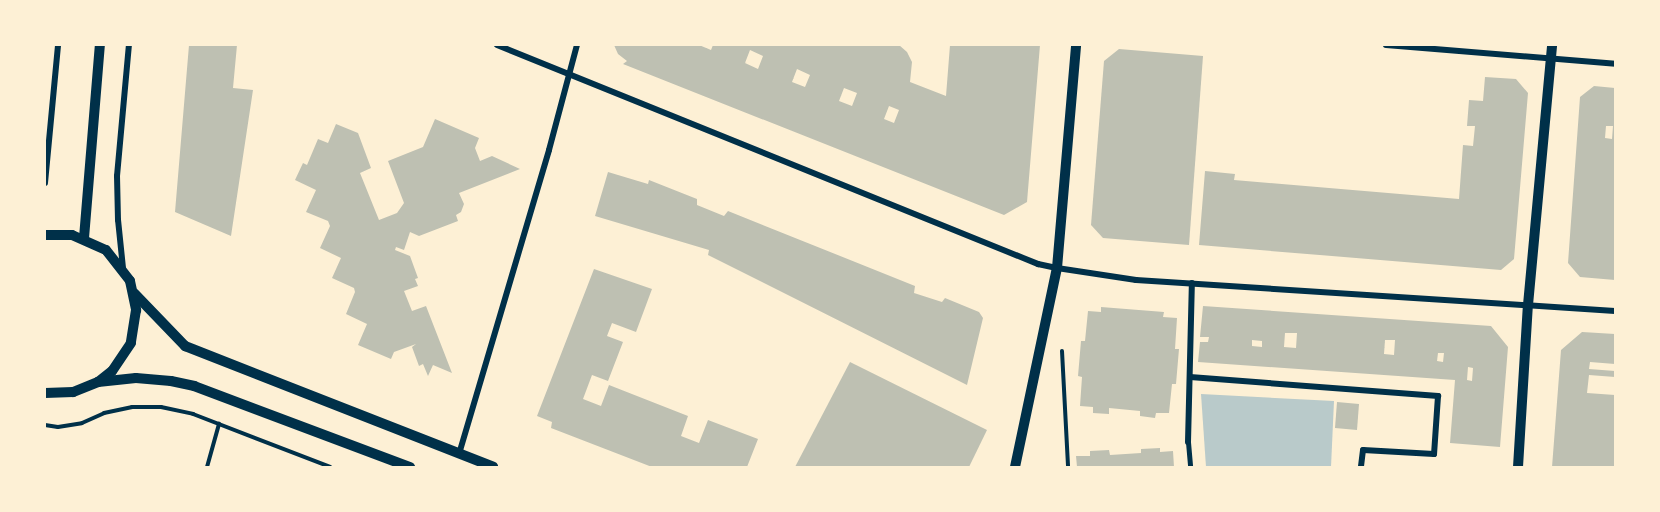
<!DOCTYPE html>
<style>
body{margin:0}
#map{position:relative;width:1660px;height:512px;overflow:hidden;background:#fdf0d5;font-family:Lora,serif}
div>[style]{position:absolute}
.green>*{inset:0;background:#b9caca}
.building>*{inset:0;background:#bec0b2}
.path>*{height:4px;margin:-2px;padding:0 2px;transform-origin:2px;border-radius:2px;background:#003049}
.pedestrian>*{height:5px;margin:-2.5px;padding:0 2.5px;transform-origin:2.5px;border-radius:2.5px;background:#003049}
.minor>*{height:6px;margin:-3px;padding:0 3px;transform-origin:3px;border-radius:3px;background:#003049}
.tertiary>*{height:10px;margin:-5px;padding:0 5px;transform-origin:5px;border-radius:5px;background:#003049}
span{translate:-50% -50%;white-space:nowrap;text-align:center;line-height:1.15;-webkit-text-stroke:4.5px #fdf0d5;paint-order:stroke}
.frame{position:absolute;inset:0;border:46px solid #fdf0d5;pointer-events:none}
</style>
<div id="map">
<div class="green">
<i style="clip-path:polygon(1201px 394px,1334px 401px,1331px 467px,1206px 467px)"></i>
</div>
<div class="building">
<i style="clip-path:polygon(189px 45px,237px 45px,233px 88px,253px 90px,231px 236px,175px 212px)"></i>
<i style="clip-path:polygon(evenodd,614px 45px,699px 45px,711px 50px,713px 45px,899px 45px,907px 52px,912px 62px,910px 82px,946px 96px,950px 45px,1040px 45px,1027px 202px,1004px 215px,623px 64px,627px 61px,618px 54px,614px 45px,750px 50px,763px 56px,758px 69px,745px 63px,750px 50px,614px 45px,797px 69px,810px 75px,805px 87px,792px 82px,797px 69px,614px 45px,844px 88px,857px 93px,852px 106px,839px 101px,844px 88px,614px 45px,889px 106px,899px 110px,894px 123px,884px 119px,889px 106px)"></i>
<i style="clip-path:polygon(1119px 49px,1203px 56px,1189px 245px,1103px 238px,1091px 225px,1104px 61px)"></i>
<i style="clip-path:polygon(1485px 77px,1516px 79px,1528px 93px,1514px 259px,1501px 270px,1199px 245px,1205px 171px,1235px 174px,1234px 180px,1459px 199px,1463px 145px,1473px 146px,1475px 126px,1467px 126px,1469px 100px,1483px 101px)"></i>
<i style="clip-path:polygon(evenodd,1594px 86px,1615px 88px,1615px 280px,1580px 277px,1568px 263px,1580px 97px,1594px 86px,1606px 126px,1613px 126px,1612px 139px,1605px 138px,1606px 126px)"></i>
<i style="clip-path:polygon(435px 119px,479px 138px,475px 148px,480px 161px,492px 156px,520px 169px,459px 193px,464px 204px,461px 212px,456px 215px,458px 221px,419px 236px,410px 232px,404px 250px,396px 247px,395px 250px,410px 256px,418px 278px,415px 279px,418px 286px,404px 291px,412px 311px,426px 306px,452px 373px,433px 365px,428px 376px,423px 364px,419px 366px,412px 347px,416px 344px,394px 352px,391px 359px,358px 345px,367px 324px,346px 314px,355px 292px,354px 288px,332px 278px,341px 258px,320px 248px,330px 226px,328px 221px,306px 212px,316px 190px,295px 180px,303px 163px,307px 165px,318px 139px,328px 143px,336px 124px,358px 133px,371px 168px,360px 173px,379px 220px,397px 213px,404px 203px,388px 161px,423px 147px)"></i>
<i style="clip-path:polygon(608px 172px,648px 184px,649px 180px,697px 199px,697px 205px,724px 216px,728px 211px,915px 286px,914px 293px,942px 302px,945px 298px,979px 312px,983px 318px,967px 385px,708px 255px,709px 250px,595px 216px)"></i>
<i style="clip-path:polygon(594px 269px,652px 289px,636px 332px,612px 323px,607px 336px,623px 342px,608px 381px,592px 375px,583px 399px,601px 406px,609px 385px,688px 416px,681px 436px,699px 443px,708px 420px,758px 439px,747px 467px,652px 467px,551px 428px,552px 422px,537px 416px)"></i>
<i style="clip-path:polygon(evenodd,1203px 306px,1491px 326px,1508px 347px,1500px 447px,1450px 443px,1455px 380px,1198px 362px,1200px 342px,1208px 342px,1209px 337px,1200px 337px,1203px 306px,1285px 333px,1297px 333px,1296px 348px,1284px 347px,1285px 333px,1203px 306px,1252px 340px,1262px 341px,1262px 347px,1252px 346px,1252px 340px,1203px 306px,1385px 340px,1395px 340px,1394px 355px,1384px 354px,1385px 340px,1203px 306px,1438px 353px,1444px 353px,1443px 362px,1437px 361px,1438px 353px,1203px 306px,1468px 367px,1473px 368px,1472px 381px,1467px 380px,1468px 367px)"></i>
<i style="clip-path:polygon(1101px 307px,1164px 312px,1163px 317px,1177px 318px,1175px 349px,1179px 349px,1176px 384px,1172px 384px,1169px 413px,1156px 413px,1155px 418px,1140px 416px,1140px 411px,1109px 408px,1109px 414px,1093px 413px,1093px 407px,1080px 406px,1082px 377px,1078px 376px,1081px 341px,1085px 341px,1088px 311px,1101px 312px)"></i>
<i style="clip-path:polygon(1582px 332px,1615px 334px,1615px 364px,1590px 362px,1589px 369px,1615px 371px,1615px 377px,1589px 375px,1587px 393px,1615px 395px,1615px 467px,1552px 467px,1561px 350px)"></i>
<i style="clip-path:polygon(850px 362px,987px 430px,969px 467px,795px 467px)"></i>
<i style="clip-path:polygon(1337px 402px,1359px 404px,1357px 430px,1335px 428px)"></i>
<i style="clip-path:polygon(1160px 448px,1160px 452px,1173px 451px,1174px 467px,1077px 467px,1076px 456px,1090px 456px,1090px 451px,1109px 450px,1110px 455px,1141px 453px,1141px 449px)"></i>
</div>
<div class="path">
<i style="left:1062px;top:351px;width:116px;rotate:87deg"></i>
<i style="left:45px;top:425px;width:13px;rotate:9deg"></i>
<i style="left:58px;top:427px;width:24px;rotate:-9deg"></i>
<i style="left:82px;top:423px;width:24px;rotate:-24deg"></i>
<i style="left:104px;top:413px;width:29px;rotate:-12deg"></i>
<i style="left:132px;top:407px;width:29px"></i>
<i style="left:161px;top:407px;width:33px;rotate:12deg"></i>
<i style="left:193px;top:414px;width:147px;rotate:21.1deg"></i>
<i style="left:207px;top:467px;width:45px;rotate:-74.4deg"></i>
</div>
<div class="pedestrian">
<i style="left:1188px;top:442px;width:25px;rotate:85deg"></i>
</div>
<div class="minor">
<i style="left:497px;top:45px;width:584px;rotate:22.04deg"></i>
<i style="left:1038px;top:264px;width:19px;rotate:12deg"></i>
<i style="left:1057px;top:268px;width:80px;rotate:8.6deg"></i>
<i style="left:1136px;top:280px;width:480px;rotate:3.7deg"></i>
<i style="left:1386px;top:45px;width:230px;rotate:4.7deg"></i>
<i style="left:45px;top:183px;width:139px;rotate:-84.6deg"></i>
<i style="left:123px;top:268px;width:48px;rotate:-95.9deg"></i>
<i style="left:118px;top:220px;width:44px;rotate:-91.3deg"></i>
<i style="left:117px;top:176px;width:132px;rotate:-84.8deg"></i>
<i style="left:1190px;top:377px;width:249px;rotate:4.4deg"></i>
<i style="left:1438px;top:396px;width:58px;rotate:93.9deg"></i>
<i style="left:1434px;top:454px;width:71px;rotate:-176.8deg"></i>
<i style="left:1363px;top:450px;width:17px;rotate:97deg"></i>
<i style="left:1188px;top:442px;width:159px;rotate:-88.6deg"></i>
<i style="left:459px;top:454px;width:317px;rotate:-73.5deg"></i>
<i style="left:549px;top:150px;width:109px;rotate:-75.1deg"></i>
</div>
<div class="tertiary">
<i style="left:45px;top:235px;width:27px"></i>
<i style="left:72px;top:235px;width:37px;rotate:24deg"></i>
<i style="left:106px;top:250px;width:39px;rotate:52deg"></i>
<i style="left:130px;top:281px;width:30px;rotate:78deg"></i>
<i style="left:136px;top:310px;width:33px;rotate:99deg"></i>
<i style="left:131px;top:343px;width:34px;rotate:124deg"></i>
<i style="left:112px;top:371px;width:18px;rotate:142deg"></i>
<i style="left:98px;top:382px;width:27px;rotate:158deg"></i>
<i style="left:73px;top:392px;width:28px;rotate:178deg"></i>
<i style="left:84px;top:238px;width:194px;rotate:-85.3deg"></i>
<i style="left:134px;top:293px;width:74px;rotate:46.1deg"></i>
<i style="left:185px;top:346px;width:331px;rotate:21.4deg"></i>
<i style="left:98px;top:382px;width:38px;rotate:-6deg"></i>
<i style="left:136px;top:378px;width:35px;rotate:5deg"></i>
<i style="left:171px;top:381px;width:24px;rotate:12deg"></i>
<i style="left:194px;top:386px;width:231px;rotate:20.6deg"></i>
<i style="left:1015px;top:467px;width:203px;rotate:-78.1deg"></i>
<i style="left:1057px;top:268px;width:224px;rotate:-85.1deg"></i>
<i style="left:1518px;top:467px;width:162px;rotate:-86.5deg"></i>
<i style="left:1528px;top:305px;width:261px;rotate:-84.7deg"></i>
</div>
<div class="frame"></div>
</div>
